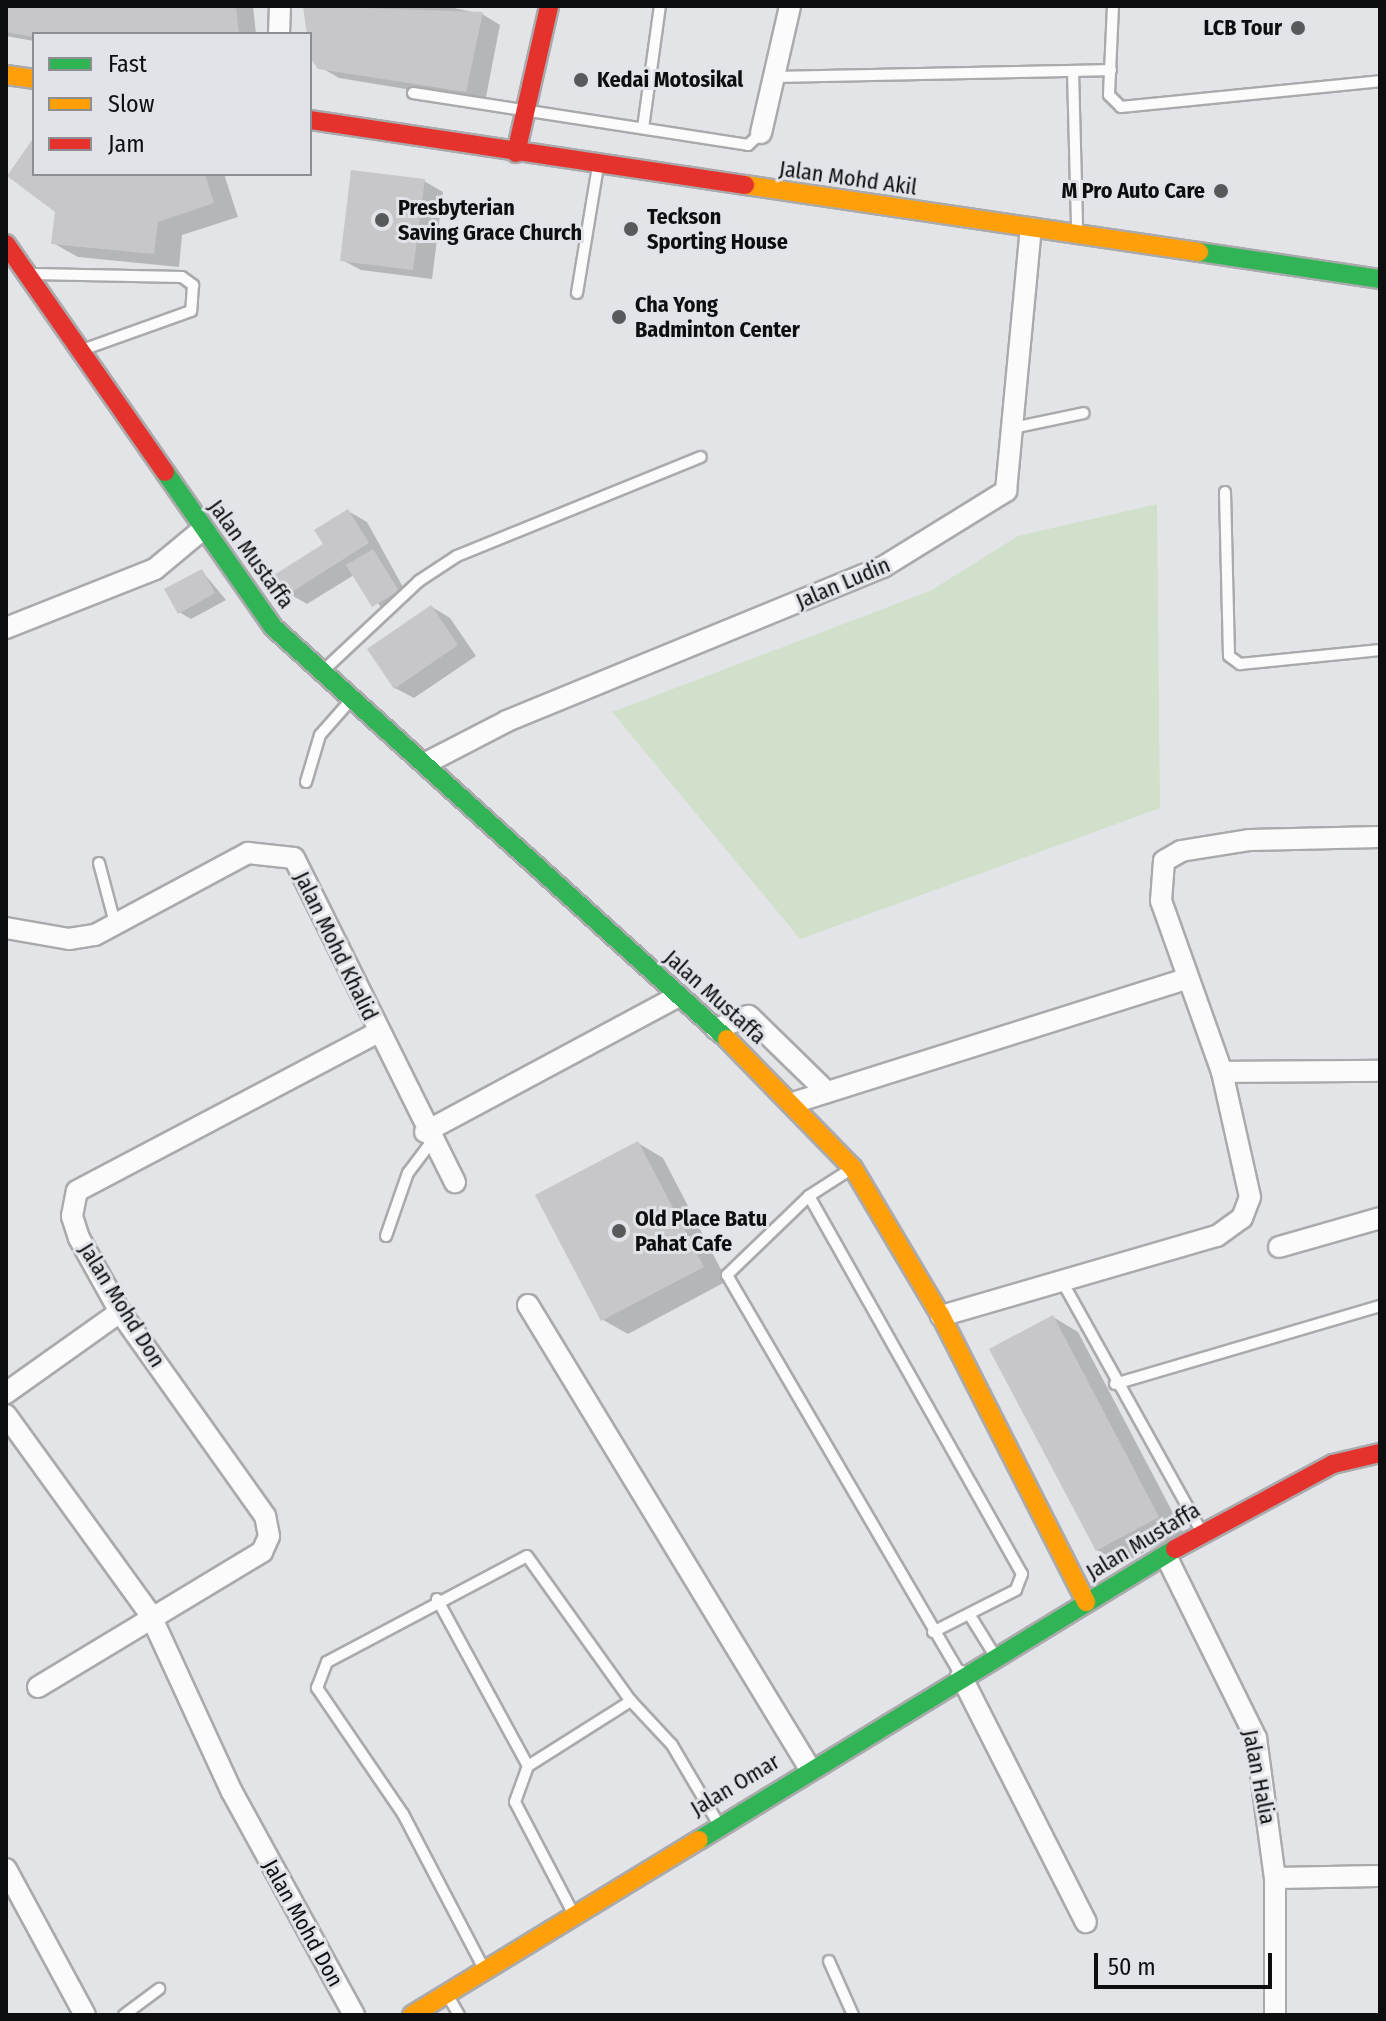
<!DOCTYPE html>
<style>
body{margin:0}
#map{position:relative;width:1386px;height:2021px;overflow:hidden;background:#e3e4e7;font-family:"Fira Sans Condensed",sans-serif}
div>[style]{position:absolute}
.green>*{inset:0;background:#d0e0ca}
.shadow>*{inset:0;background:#0003}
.building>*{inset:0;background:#c7c7ca}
.roads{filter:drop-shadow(2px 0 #aaaaad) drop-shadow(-2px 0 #aaaaad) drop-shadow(0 2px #aaaaad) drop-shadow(0 -2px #aaaaad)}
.lane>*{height:10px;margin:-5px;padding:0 5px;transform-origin:5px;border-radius:5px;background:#fbfbfb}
.street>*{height:20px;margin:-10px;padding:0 10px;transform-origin:10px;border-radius:10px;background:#fbfbfb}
.fast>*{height:18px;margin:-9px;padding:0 9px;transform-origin:9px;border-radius:9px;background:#30b455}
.slow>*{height:18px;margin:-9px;padding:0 9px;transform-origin:9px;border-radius:9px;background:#ff9f0a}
.jam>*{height:18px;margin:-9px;padding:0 9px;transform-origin:9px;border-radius:9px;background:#e5322d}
.dots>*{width:22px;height:22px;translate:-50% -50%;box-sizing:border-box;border:4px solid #e2e3e8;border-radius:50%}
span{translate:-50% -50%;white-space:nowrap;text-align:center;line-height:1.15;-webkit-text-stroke:6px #e2e3e8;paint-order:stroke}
.poi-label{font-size:22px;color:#0d0e0f;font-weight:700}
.right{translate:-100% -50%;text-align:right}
.left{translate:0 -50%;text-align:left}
.street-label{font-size:22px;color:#0d0e0f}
.frame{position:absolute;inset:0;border:8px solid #0d0e0f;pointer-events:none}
.legend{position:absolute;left:32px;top:32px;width:280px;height:144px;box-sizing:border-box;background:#e2e3e8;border:2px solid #8d8e91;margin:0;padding:10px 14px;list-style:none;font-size:24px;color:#0d0e0f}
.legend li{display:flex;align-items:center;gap:16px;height:40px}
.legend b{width:40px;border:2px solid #8d8e91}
.scale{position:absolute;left:1094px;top:1953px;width:178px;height:36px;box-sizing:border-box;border:4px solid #0d0e0f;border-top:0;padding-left:10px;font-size:24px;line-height:28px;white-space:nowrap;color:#0d0e0f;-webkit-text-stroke:6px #e2e3e8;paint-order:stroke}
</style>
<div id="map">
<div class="green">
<i style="clip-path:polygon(1157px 504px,1160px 808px,800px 939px,612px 712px,930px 591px,1018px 536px)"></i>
</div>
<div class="shadow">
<i style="clip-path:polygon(6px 6px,253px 6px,256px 34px,34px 34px,34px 41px,6px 36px)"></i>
<i style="clip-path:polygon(305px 6px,445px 6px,482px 14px,500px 25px,485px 102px,339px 78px,320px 67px)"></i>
<i style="clip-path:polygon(34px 140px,34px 174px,224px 174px,238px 217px,182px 235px,179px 267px,78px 257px,53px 243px,58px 211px,10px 175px)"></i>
<i style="clip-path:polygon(424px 181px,443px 192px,432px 279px,361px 270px,342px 260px)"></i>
<i style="clip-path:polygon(348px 511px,367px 522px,409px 598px,386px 613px,354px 575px,307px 604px,288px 593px)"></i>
<i style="clip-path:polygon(202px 571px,226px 600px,191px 619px,179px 612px)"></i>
<i style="clip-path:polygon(432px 607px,450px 618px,476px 656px,414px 698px,395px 688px)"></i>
<i style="clip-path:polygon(638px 1143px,663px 1158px,727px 1281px,628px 1334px,603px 1320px)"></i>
<i style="clip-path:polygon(1053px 1317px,1078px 1332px,1183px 1532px,1122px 1564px,1097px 1550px)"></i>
</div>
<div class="building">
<i style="clip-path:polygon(6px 6px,236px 6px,239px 34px,34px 37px,6px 32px)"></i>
<i style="clip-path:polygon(303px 6px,483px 12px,466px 92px,318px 69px,310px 58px)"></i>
<i style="clip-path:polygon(34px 137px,34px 174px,205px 174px,214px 203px,158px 222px,154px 254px,51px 244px,55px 212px,7px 176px)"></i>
<i style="clip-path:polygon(351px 170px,425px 179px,413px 270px,340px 261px)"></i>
<i style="clip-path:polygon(348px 509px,369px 543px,287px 595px,274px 575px,323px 544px,314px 530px)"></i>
<i style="clip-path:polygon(373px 549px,399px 591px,372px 607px,346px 565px)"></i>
<i style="clip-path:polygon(202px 569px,215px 593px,178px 614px,164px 589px)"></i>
<i style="clip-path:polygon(431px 605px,458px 645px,394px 689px,367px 649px)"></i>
<i style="clip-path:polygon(638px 1141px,704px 1267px,601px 1321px,535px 1195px)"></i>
<i style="clip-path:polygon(1053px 1315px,1159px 1517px,1096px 1551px,989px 1349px)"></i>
</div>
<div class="roads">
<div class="lane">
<i style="left:1113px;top:6px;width:89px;rotate:92.6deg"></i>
<i style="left:1109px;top:95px;width:17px;rotate:45deg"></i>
<i style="left:1121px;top:107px;width:260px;rotate:-5.7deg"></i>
<i style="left:1073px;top:71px;width:158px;rotate:88.5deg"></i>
<i style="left:779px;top:77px;width:332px;rotate:-1.2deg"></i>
<i style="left:413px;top:93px;width:339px;rotate:8.8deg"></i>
<i style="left:748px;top:145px;width:18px;rotate:-43deg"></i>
<i style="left:643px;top:128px;width:123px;rotate:-82.1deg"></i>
<i style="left:33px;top:274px;width:149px;rotate:1.2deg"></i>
<i style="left:182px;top:277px;width:14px;rotate:36deg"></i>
<i style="left:193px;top:285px;width:26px;rotate:94deg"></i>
<i style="left:191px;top:311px;width:113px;rotate:160.3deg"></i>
<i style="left:577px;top:293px;width:129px;rotate:-80.6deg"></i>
<i style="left:1017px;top:427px;width:68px;rotate:-11.8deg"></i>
<i style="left:1225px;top:492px;width:164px;rotate:88.6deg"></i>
<i style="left:1229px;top:656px;width:14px;rotate:36deg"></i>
<i style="left:1240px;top:664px;width:141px;rotate:-5.7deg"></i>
<i style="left:325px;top:669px;width:129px;rotate:-43.1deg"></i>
<i style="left:419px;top:581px;width:45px;rotate:-33.3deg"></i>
<i style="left:457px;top:556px;width:263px;rotate:-22.1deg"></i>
<i style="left:306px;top:782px;width:49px;rotate:-73.4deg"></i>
<i style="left:320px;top:735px;width:45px;rotate:-48.6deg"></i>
<i style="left:99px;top:863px;width:62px;rotate:75.1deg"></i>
<i style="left:851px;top:1169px;width:50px;rotate:147.3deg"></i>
<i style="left:809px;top:1196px;width:114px;rotate:136.1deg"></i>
<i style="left:727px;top:1275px;width:464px;rotate:59.7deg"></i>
<i style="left:809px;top:1196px;width:434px;rotate:60.6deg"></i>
<i style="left:1022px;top:1574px;width:17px;rotate:111deg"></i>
<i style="left:1016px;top:1590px;width:93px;rotate:153.2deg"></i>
<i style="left:386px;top:1236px;width:67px;rotate:-70.8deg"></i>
<i style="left:408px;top:1173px;width:39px;rotate:-53deg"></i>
<i style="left:1063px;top:1283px;width:282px;rotate:60.9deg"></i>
<i style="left:1115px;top:1384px;width:276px;rotate:-16.4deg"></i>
<i style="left:437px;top:1599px;width:190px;rotate:61.4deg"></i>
<i style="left:528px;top:1766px;width:38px;rotate:110deg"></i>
<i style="left:515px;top:1802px;width:125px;rotate:62.4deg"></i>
<i style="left:969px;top:1614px;width:49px;rotate:58.2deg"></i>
<i style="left:528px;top:1766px;width:122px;rotate:-32.3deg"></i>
<i style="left:829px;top:1961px;width:59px;rotate:66deg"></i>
<i style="left:483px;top:1967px;width:173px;rotate:-117.6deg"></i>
<i style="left:403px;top:1814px;width:153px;rotate:-124.3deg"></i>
<i style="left:317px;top:1688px;width:28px;rotate:-69deg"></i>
<i style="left:327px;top:1662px;width:226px;rotate:-27.9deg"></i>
<i style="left:527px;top:1556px;width:178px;rotate:54.4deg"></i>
<i style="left:631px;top:1701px;width:60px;rotate:47deg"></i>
<i style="left:672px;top:1745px;width:91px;rotate:59.5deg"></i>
<i style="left:448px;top:1996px;width:22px;rotate:60deg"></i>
<i style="left:124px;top:2015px;width:44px;rotate:-36.6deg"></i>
</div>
<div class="street">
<i style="left:279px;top:34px;width:28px;rotate:-88deg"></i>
<i style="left:761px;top:133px;width:130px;rotate:-77.1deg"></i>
<i style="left:6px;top:628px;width:160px;rotate:-21.6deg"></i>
<i style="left:155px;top:569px;width:62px;rotate:-39.8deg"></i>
<i style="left:428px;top:762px;width:89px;rotate:-27.4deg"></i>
<i style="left:507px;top:721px;width:406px;rotate:-22.3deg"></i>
<i style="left:883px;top:567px;width:145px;rotate:-31.7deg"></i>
<i style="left:1006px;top:491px;width:264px;rotate:-84.6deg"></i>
<i style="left:6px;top:928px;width:64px;rotate:9.9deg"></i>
<i style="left:69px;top:939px;width:26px;rotate:-9deg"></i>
<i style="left:95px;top:935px;width:174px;rotate:-28.2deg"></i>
<i style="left:248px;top:853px;width:46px;rotate:6.2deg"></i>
<i style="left:294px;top:858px;width:362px;rotate:63.6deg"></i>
<i style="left:716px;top:1029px;width:35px;rotate:-22deg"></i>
<i style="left:749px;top:1016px;width:109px;rotate:44.3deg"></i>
<i style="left:1222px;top:1072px;width:158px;rotate:-0.4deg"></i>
<i style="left:796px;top:1102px;width:408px;rotate:-17.5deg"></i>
<i style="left:425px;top:1132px;width:286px;rotate:-28.2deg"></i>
<i style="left:1279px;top:1247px;width:105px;rotate:-16deg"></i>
<i style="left:528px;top:1305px;width:543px;rotate:58.71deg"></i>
<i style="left:941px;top:1316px;width:287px;rotate:-16.2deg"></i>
<i style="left:1217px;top:1236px;width:31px;rotate:-36deg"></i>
<i style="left:1242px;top:1218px;width:22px;rotate:-69deg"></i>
<i style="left:1250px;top:1197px;width:128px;rotate:-102.6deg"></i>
<i style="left:1222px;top:1072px;width:182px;rotate:-109.6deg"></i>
<i style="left:1161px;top:901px;width:40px;rotate:-85.7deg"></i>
<i style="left:1164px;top:861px;width:20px;rotate:-30deg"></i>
<i style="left:1181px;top:851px;width:70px;rotate:-9.1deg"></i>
<i style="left:1250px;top:840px;width:130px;rotate:-1.3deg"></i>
<i style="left:6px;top:1393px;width:140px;rotate:-35.4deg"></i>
<i style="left:6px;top:1415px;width:246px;rotate:54.1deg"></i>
<i style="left:150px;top:1614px;width:196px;rotate:65.3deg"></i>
<i style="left:232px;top:1792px;width:254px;rotate:61.3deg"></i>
<i style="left:1167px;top:1558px;width:201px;rotate:63.7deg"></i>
<i style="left:1256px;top:1738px;width:141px;rotate:82.3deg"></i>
<i style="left:1275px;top:1878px;width:137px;rotate:90deg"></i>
<i style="left:961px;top:1676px;width:276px;rotate:63.1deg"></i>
<i style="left:38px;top:1687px;width:262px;rotate:-31.1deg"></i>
<i style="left:262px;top:1552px;width:17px;rotate:-66deg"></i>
<i style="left:269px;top:1536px;width:20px;rotate:-101deg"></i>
<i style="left:265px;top:1516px;width:250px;rotate:-125.4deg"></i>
<i style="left:120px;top:1312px;width:85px;rotate:-119deg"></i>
<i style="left:79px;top:1238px;width:23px;rotate:-108deg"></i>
<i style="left:72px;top:1216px;width:25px;rotate:-79deg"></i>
<i style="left:77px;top:1191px;width:340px;rotate:-27.8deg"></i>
<i style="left:6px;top:1869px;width:166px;rotate:61.6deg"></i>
<i style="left:1275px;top:1878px;width:105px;rotate:-1.1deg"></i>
</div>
<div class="fast">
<i style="left:1199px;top:252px;width:183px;rotate:8.5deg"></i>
<i style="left:165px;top:472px;width:189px;rotate:55.1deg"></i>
<i style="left:273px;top:627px;width:613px;rotate:42.22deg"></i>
<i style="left:699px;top:1840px;width:558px;rotate:-31.44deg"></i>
</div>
<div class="slow">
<i style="left:6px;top:75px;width:28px;rotate:8deg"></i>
<i style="left:745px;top:185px;width:459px;rotate:8.4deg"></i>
<i style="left:727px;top:1039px;width:180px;rotate:45.7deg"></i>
<i style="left:853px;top:1168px;width:172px;rotate:59.3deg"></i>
<i style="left:941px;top:1316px;width:321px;rotate:63.1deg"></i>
<i style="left:412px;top:2015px;width:336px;rotate:-31.4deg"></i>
</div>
<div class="jam">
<i style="left:310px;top:120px;width:440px;rotate:8.5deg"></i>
<i style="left:516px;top:153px;width:151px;rotate:-77.3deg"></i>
<i style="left:6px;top:244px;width:278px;rotate:55.1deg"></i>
<i style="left:1175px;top:1549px;width:179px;rotate:-28.3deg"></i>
<i style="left:1333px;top:1464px;width:48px;rotate:-13.2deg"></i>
</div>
</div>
<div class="dots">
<i style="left:1298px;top:28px;background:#58595b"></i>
<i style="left:581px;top:80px;background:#58595b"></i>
<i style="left:1221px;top:191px;background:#58595b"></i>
<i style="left:382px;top:220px;background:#58595b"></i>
<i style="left:631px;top:229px;background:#58595b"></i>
<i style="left:619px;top:317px;background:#58595b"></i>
<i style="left:619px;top:1231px;background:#58595b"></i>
</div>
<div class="poi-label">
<span class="right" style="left:1282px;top:28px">LCB Tour</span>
<span class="left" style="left:597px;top:80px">Kedai Motosikal</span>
<span class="right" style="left:1205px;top:191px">M Pro Auto Care</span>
<span class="left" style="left:398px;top:220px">Presbyterian<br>Saving Grace Church</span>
<span class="left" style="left:647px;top:229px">Teckson<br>Sporting House</span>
<span class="left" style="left:635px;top:317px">Cha Yong<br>Badminton Center</span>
<span class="left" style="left:635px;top:1231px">Old Place Batu<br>Pahat Cafe</span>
</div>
<div class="street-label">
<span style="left:848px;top:178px;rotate:8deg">Jalan Mohd Akil</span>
<span style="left:251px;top:554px;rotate:54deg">Jalan Mustaffa</span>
<span style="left:843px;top:583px;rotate:-23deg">Jalan Ludin</span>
<span style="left:336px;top:946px;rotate:64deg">Jalan Mohd Khalid</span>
<span style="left:715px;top:997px;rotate:42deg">Jalan Mustaffa</span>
<span style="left:122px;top:1305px;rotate:58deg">Jalan Mohd Don</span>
<span style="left:1143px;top:1541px;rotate:-31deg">Jalan Mustaffa</span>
<span style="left:1259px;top:1777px;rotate:79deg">Jalan Halia</span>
<span style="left:735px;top:1785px;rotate:-31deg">Jalan Omar</span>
<span style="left:303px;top:1923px;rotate:61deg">Jalan Mohd Don</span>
</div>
<div class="frame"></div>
<ul class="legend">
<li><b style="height:10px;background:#30b455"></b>Fast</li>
<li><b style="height:10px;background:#ff9f0a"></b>Slow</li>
<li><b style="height:10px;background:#e5322d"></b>Jam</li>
</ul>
<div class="scale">50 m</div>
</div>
